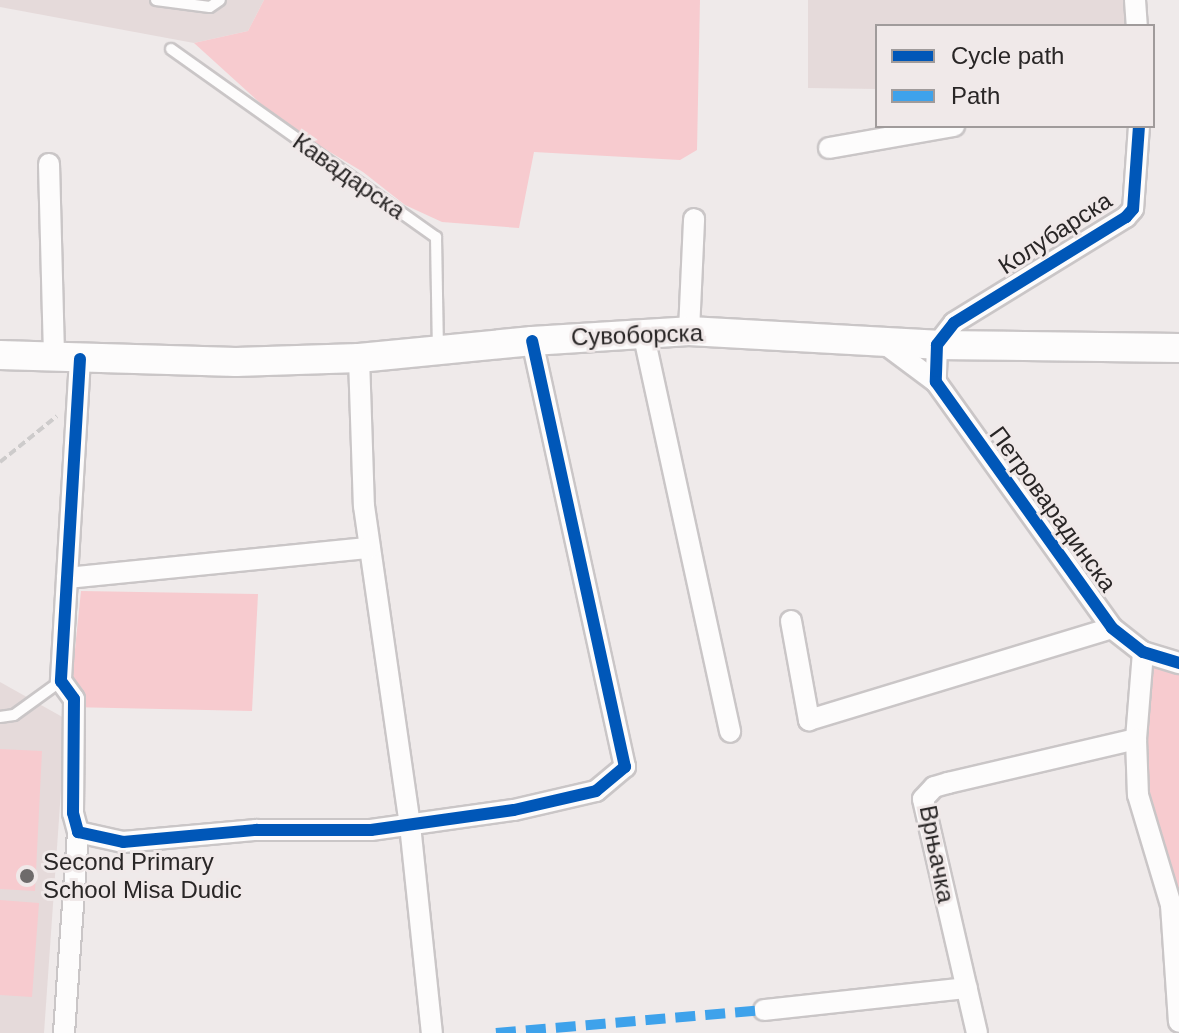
<!DOCTYPE html>
<meta charset="utf-8">
<style>
body{margin:0}
#map{position:relative;width:1179px;height:1033px;overflow:hidden;background:#efeaea;font-family:Helvetica,sans-serif}
div>[style]{position:absolute}
.built>*{inset:0;background:#e5dada}
.green>*{inset:0;background:#f7cbcf}
.path>*{height:4px;margin-top:-2px;transform-origin:0;background:repeating-linear-gradient(90deg,#cdcbcb 0 8px,transparent 0 12px)}
.roads{filter:drop-shadow(2px 0 #cac6c7) drop-shadow(-2px 0 #cac6c7) drop-shadow(0 2px #cac6c7) drop-shadow(0 -2px #cac6c7)}
.lane>*{height:10px;margin:-5px;padding:0 5px;transform-origin:5px;border-radius:5px;background:#fdfcfc}
.street>*{height:20px;margin:-10px;padding:0 10px;transform-origin:10px;border-radius:10px;background:#fdfcfc}
.secondary>*{height:28px;margin:-14px;padding:0 14px;transform-origin:14px;border-radius:14px;background:#fdfcfc}
.quiet>*{height:10px;margin-top:-5px;transform-origin:0;background:repeating-linear-gradient(90deg,#3ea2eb 0 20px,transparent 0 30px)}
.cycleway>*{height:12px;margin:-6px;padding:0 6px;transform-origin:6px;border-radius:6px;background:#0057b8}
.dots>*{width:22px;height:22px;translate:-50% -50%;box-sizing:border-box;border:4px solid #f0e9e9;border-radius:50%}
span{translate:-50% -50%;white-space:nowrap;text-align:center;line-height:1.15;-webkit-text-stroke:6px #f0e9e9;paint-order:stroke}
.street-label{font-size:24px;color:#292626}
.poi-label{font-size:24px;color:#292626}
.left{translate:0 -50%;text-align:left}
.legend{position:absolute;left:875px;top:24px;width:280px;height:104px;box-sizing:border-box;background:#f0e9e9;border:2px solid #a09b9b;margin:0;padding:10px 14px;list-style:none;font-size:24px;color:#292626}
.legend li{display:flex;align-items:center;gap:16px;height:40px}
.legend b{width:40px;border:2px solid #a09b9b}
</style>
<div id="map">
<div class="built">
<i style="clip-path:polygon(0 0,264px 0,248px 31px,194px 43px,0 7px)"></i>
<i style="clip-path:polygon(808px 0,1135px 0,1137px 26px,884px 24px,877px 26px,877px 89px,808px 88px)"></i>
<i style="clip-path:polygon(0 682px,66px 719px,44px 1033px,0 1033px)"></i>
</div>
<div class="green">
<i style="clip-path:polygon(264px 0,700px 0,697px 150px,680px 160px,534px 152px,519px 228px,442px 222px,405px 205px,363px 172px,282px 123px,194px 43px,248px 31px)"></i>
<i style="clip-path:polygon(81px 591px,258px 594px,252px 711px,69px 707px)"></i>
<i style="clip-path:polygon(1143px 652px,1179px 663px,1179px 1022px,1174px 923px,1142px 813px)"></i>
<i style="clip-path:polygon(0 749px,42px 751px,35px 891px,0 889px)"></i>
<i style="clip-path:polygon(0 900px,39px 903px,32px 997px,0 995px)"></i>
</div>
<div class="path">
<i style="left:0;top:462px;width:73px;rotate:-38.9deg"></i>
</div>
<div class="roads">
<div class="lane">
<i style="left:156px;top:0;width:54px;rotate:7.4deg"></i>
<i style="left:210px;top:7px;width:12px;rotate:-35deg"></i>
<i style="left:171px;top:49px;width:325px;rotate:35.4deg"></i>
<i style="left:436px;top:237px;width:111px;rotate:89deg"></i>
<i style="left:0;top:717px;width:14px;rotate:-8deg"></i>
<i style="left:14px;top:715px;width:58px;rotate:-35.9deg"></i>
</div>
<div class="street">
<i style="left:1135px;top:0;width:26px;rotate:86deg"></i>
<i style="left:1139px;top:126px;width:83px;rotate:94.1deg"></i>
<i style="left:1133px;top:209px;width:11px;rotate:131deg"></i>
<i style="left:1126px;top:217px;width:202px;rotate:148.4deg"></i>
<i style="left:954px;top:323px;width:28px;rotate:128deg"></i>
<i style="left:937px;top:345px;width:37px;rotate:92deg"></i>
<i style="left:936px;top:382px;width:302px;rotate:54.4deg"></i>
<i style="left:1112px;top:628px;width:39px;rotate:38deg"></i>
<i style="left:1143px;top:652px;width:38px;rotate:17deg"></i>
<i style="left:829px;top:148px;width:127px;rotate:-10deg"></i>
<i style="left:49px;top:164px;width:194px;rotate:88.5deg"></i>
<i style="left:689px;top:331px;width:112px;rotate:-87.4deg"></i>
<i style="left:643px;top:332px;width:409px;rotate:77.7deg"></i>
<i style="left:881px;top:341px;width:69px;rotate:36.7deg"></i>
<i style="left:359px;top:358px;width:148px;rotate:88.1deg"></i>
<i style="left:364px;top:506px;width:322px;rotate:81.8deg"></i>
<i style="left:410px;top:825px;width:209px;rotate:84deg"></i>
<i style="left:80px;top:359px;width:323px;rotate:93.4deg"></i>
<i style="left:61px;top:681px;width:22px;rotate:54deg"></i>
<i style="left:74px;top:699px;width:114px;rotate:90.5deg"></i>
<i style="left:73px;top:813px;width:20px;rotate:75deg"></i>
<i style="left:78px;top:832px;width:46px;rotate:12.5deg"></i>
<i style="left:123px;top:842px;width:134px;rotate:-5.2deg"></i>
<i style="left:256px;top:830px;width:115px"></i>
<i style="left:371px;top:830px;width:144px;rotate:-8deg"></i>
<i style="left:514px;top:810px;width:84px;rotate:-13deg"></i>
<i style="left:596px;top:791px;width:38px;rotate:-40deg"></i>
<i style="left:625px;top:767px;width:436px;rotate:-102.3deg"></i>
<i style="left:67px;top:578px;width:304px;rotate:-5.7deg"></i>
<i style="left:791px;top:621px;width:101px;rotate:79.7deg"></i>
<i style="left:809px;top:720px;width:317px;rotate:-16.9deg"></i>
<i style="left:1143px;top:652px;width:87px;rotate:94.6deg"></i>
<i style="left:1136px;top:739px;width:56px;rotate:88deg"></i>
<i style="left:1138px;top:795px;width:115px;rotate:73.3deg"></i>
<i style="left:1171px;top:905px;width:117px;rotate:86.1deg"></i>
<i style="left:764px;top:1010px;width:204px;rotate:-6.2deg"></i>
<i style="left:64px;top:1033px;width:201px;rotate:-86deg"></i>
<i style="left:977px;top:1033px;width:240px;rotate:-103deg"></i>
<i style="left:923px;top:799px;width:16px;rotate:-47deg"></i>
<i style="left:934px;top:787px;width:15px;rotate:-16deg"></i>
<i style="left:948px;top:783px;width:193px;rotate:-13.2deg"></i>
</div>
<div class="secondary">
<i style="left:0;top:355px;width:236px;rotate:1.7deg"></i>
<i style="left:236px;top:362px;width:123px;rotate:-1.9deg"></i>
<i style="left:359px;top:358px;width:174px;rotate:-5.6deg"></i>
<i style="left:532px;top:341px;width:157px;rotate:-3.6deg"></i>
<i style="left:689px;top:331px;width:248px;rotate:3.2deg"></i>
<i style="left:937px;top:345px;width:242px;rotate:0.7deg"></i>
</div>
</div>
<div class="quiet">
<i style="left:496px;top:1033px;width:269px;rotate:-4.9deg"></i>
</div>
<div class="cycleway">
<i style="left:1139px;top:126px;width:83px;rotate:94.1deg"></i>
<i style="left:1133px;top:209px;width:11px;rotate:131deg"></i>
<i style="left:1126px;top:217px;width:202px;rotate:148.4deg"></i>
<i style="left:954px;top:323px;width:28px;rotate:128deg"></i>
<i style="left:937px;top:345px;width:37px;rotate:92deg"></i>
<i style="left:936px;top:382px;width:302px;rotate:54.4deg"></i>
<i style="left:1112px;top:628px;width:39px;rotate:38deg"></i>
<i style="left:1143px;top:652px;width:38px;rotate:17deg"></i>
<i style="left:80px;top:359px;width:323px;rotate:93.4deg"></i>
<i style="left:61px;top:681px;width:22px;rotate:54deg"></i>
<i style="left:74px;top:699px;width:114px;rotate:90.5deg"></i>
<i style="left:73px;top:813px;width:20px;rotate:75deg"></i>
<i style="left:78px;top:832px;width:46px;rotate:12.5deg"></i>
<i style="left:123px;top:842px;width:134px;rotate:-5.2deg"></i>
<i style="left:256px;top:830px;width:115px"></i>
<i style="left:371px;top:830px;width:144px;rotate:-8deg"></i>
<i style="left:514px;top:810px;width:84px;rotate:-13deg"></i>
<i style="left:596px;top:791px;width:38px;rotate:-40deg"></i>
<i style="left:625px;top:767px;width:436px;rotate:-102.3deg"></i>
</div>
<div class="dots">
<i style="left:27px;top:876px;background:#6e6b6b"></i>
</div>
<div class="street-label">
<span style="left:349px;top:176px;rotate:35deg">Кавадарска</span>
<span style="left:1055px;top:233px;rotate:-33deg">Колубарска</span>
<span style="left:637px;top:335px;rotate:-2deg">Сувоборска</span>
<span style="left:1053px;top:509px;rotate:54deg">Петроварадинска</span>
<span style="left:937px;top:854px;rotate:79deg">Врњачка</span>
</div>
<div class="poi-label">
<span class="left" style="left:43px;top:876px">Second Primary<br>School Misa Dudic</span>
</div>
<ul class="legend">
<li><b style="height:10px;background:#0057b8"></b>Cycle path</li>
<li><b style="height:10px;background:#3ea2eb"></b>Path</li>
</ul>
</div>
